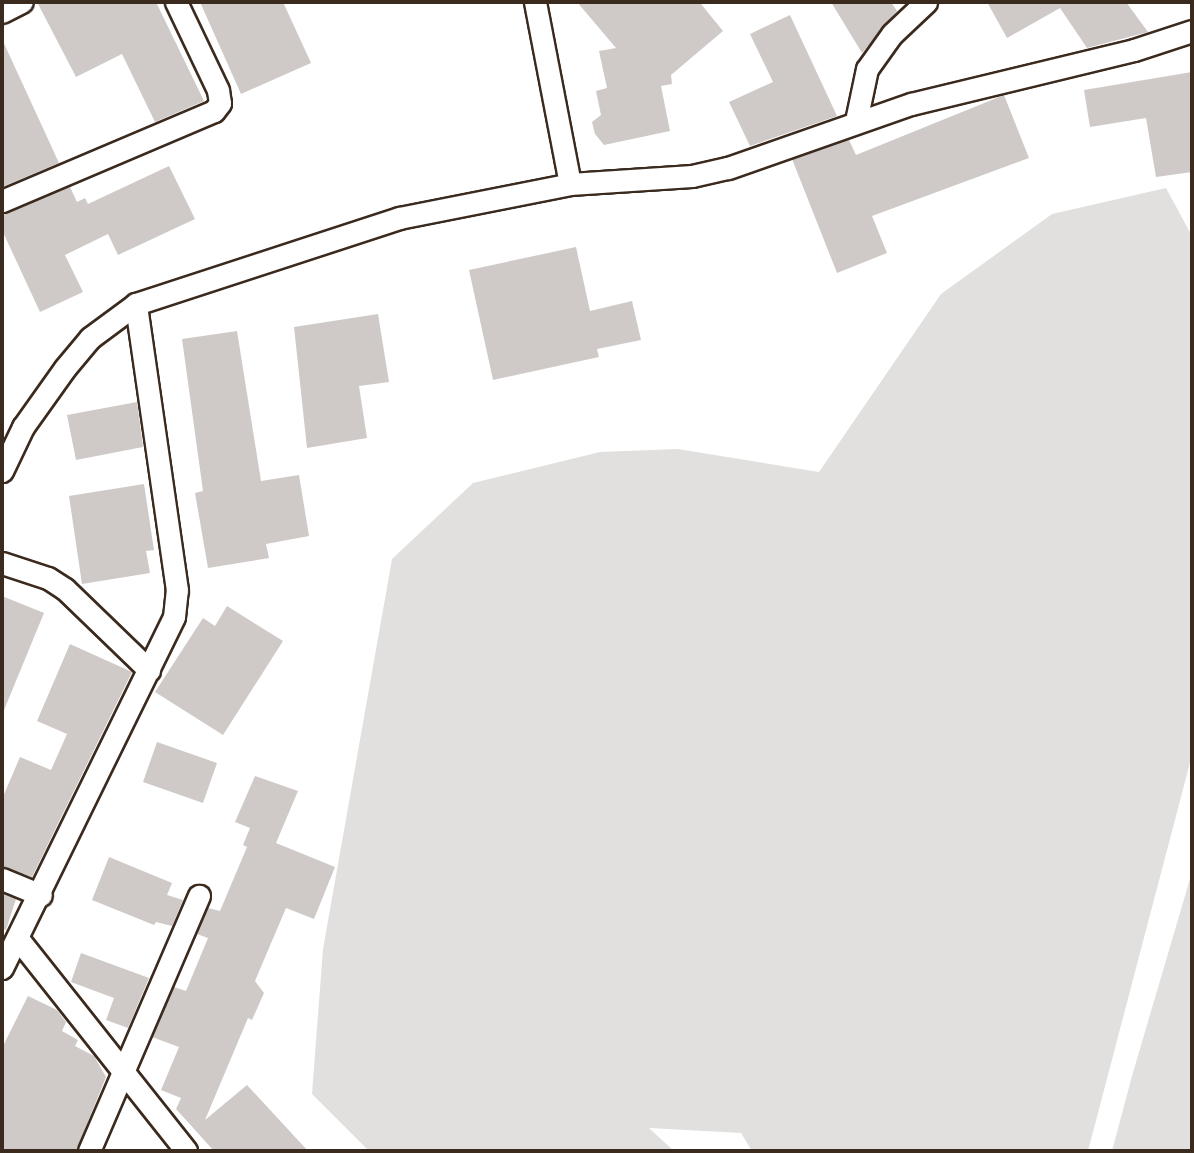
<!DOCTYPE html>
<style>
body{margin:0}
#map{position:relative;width:1194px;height:1153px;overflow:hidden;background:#fff;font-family:"Balsamiq Sans",sans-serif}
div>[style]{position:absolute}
.green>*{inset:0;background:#e2e0de}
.building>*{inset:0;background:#cfcac7}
.roads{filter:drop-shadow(2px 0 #3b2a1e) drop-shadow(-2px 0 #3b2a1e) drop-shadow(0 2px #3b2a1e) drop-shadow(0 -2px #3b2a1e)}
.street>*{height:21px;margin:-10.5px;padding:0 10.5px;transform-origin:10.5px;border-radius:10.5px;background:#fff}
span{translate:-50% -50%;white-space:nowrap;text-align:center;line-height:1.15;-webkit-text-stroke:7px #fff;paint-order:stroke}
.frame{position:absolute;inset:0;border:4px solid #3b2a1e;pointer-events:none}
</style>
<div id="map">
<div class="green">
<i style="clip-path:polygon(1166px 188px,1192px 236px,1192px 755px,1088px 1151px,752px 1151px,741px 1133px,649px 1128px,674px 1151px,369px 1151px,312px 1094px,323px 949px,392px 559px,473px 483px,600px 452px,678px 449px,819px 472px,941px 294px,1052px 214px)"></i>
<i style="clip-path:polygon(1192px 872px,1192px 1151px,1112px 1151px,1132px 1076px)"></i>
</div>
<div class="building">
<i style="clip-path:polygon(37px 2px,156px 2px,204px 101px,155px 122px,122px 54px,76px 77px)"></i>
<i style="clip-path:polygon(200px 2px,283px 2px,311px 63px,241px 94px)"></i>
<i style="clip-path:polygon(577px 2px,689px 2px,701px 4px,723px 31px,671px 75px,672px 84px,661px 86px,670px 131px,604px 145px,595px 134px,592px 122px,601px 115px,596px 91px,607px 88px,599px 51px,616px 48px)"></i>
<i style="clip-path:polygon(831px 2px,891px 2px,897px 11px,862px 53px)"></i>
<i style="clip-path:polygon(987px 2px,1126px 2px,1148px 32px,1087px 48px,1060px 8px,1007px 38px)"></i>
<i style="clip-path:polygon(790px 15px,837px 116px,750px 146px,729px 102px,773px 82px,750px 34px)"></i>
<i style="clip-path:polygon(2px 39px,59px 163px,2px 187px)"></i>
<i style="clip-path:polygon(1192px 72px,1192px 172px,1156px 177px,1146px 118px,1090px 127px,1084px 90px)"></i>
<i style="clip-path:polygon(1004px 95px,1029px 158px,872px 216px,887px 253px,837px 273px,792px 159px,849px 140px,856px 155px)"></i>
<i style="clip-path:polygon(169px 166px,195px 219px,118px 255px,108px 234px,65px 255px,83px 292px,40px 312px,2px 230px,2px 214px,70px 187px,77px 202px,85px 198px,88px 204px)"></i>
<i style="clip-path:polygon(576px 247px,590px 311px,632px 301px,641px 340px,597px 349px,599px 357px,493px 380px,469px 270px)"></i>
<i style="clip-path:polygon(378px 314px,389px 382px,359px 386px,367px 438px,307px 448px,294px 327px)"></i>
<i style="clip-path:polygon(237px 331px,261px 481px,299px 475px,309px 536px,266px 544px,269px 558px,208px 568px,195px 493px,203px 491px,182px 339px)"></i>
<i style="clip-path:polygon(137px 402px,143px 447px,76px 460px,67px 415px)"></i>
<i style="clip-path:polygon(144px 484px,154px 550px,146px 551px,150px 573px,82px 584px,69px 496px)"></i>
<i style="clip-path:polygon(2px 596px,44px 613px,2px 715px)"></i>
<i style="clip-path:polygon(227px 606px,283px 641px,223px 735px,155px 692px,203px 618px,215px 626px)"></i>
<i style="clip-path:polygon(70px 644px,132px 672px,32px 877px,2px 866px,2px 799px,20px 757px,51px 770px,67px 734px,37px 721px)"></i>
<i style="clip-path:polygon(157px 742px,217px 763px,203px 803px,143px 782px)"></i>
<i style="clip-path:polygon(255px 776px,298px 791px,276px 843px,335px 867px,314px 919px,286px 908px,255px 981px,264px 993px,252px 1020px,248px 1018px,205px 1120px,247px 1085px,308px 1151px,214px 1151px,176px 1109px,181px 1098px,161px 1090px,179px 1047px,152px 1037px,174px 987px,186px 991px,208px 938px,197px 934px,208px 908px,220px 911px,247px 847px,243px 845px,250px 828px,235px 822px)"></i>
<i style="clip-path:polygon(109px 857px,172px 883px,167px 895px,183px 900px,172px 926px,156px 922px,154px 925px,92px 900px)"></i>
<i style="clip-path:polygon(2px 893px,16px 899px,6px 930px,2px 929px)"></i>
<i style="clip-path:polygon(81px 953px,149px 978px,128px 1028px,106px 1020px,114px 998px,71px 982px)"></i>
<i style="clip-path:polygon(28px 996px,57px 1010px,66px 1022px,62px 1031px,78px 1040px,75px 1046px,94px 1056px,106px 1077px,76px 1151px,2px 1151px,2px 1048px)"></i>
</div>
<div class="roads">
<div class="street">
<i style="left:535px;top:2px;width:185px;rotate:79.1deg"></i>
<i style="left:2px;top:12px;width:22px;rotate:-27deg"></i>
<i style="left:856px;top:121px;width:53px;rotate:-78.1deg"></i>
<i style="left:867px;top:69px;width:43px;rotate:-54.5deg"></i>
<i style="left:892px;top:34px;width:47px;rotate:-43.3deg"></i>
<i style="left:2px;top:201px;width:230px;rotate:-23deg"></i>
<i style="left:214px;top:111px;width:10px;rotate:-53deg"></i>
<i style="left:220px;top:103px;width:13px;rotate:-99deg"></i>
<i style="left:218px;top:90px;width:98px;rotate:-115.5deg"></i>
<i style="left:2px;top:471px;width:49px;rotate:-64.5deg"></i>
<i style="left:23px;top:427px;width:72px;rotate:-54.6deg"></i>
<i style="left:65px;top:368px;width:39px;rotate:-50deg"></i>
<i style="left:90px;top:338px;width:57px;rotate:-36.5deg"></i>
<i style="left:136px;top:304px;width:277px;rotate:-18.1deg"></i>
<i style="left:399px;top:218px;width:174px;rotate:-11.2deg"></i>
<i style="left:570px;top:184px;width:122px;rotate:-3.8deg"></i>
<i style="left:692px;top:176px;width:37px;rotate:-13deg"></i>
<i style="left:728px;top:168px;width:194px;rotate:-19.3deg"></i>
<i style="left:911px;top:104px;width:229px;rotate:-13.6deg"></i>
<i style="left:1134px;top:50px;width:61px;rotate:-18.1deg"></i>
<i style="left:2px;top:563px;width:48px;rotate:18.1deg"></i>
<i style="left:48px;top:578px;width:20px;rotate:33deg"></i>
<i style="left:65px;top:589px;width:117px;rotate:44deg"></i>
<i style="left:2px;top:879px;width:42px;rotate:22.3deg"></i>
<i style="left:19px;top:940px;width:269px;rotate:51.6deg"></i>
<i style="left:2px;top:968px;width:391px;rotate:-63.9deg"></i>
<i style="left:174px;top:617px;width:27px;rotate:-84deg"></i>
<i style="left:177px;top:590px;width:289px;rotate:-98.2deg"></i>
<i style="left:89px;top:1151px;width:278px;rotate:-66.7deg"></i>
</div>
</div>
<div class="frame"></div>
</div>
